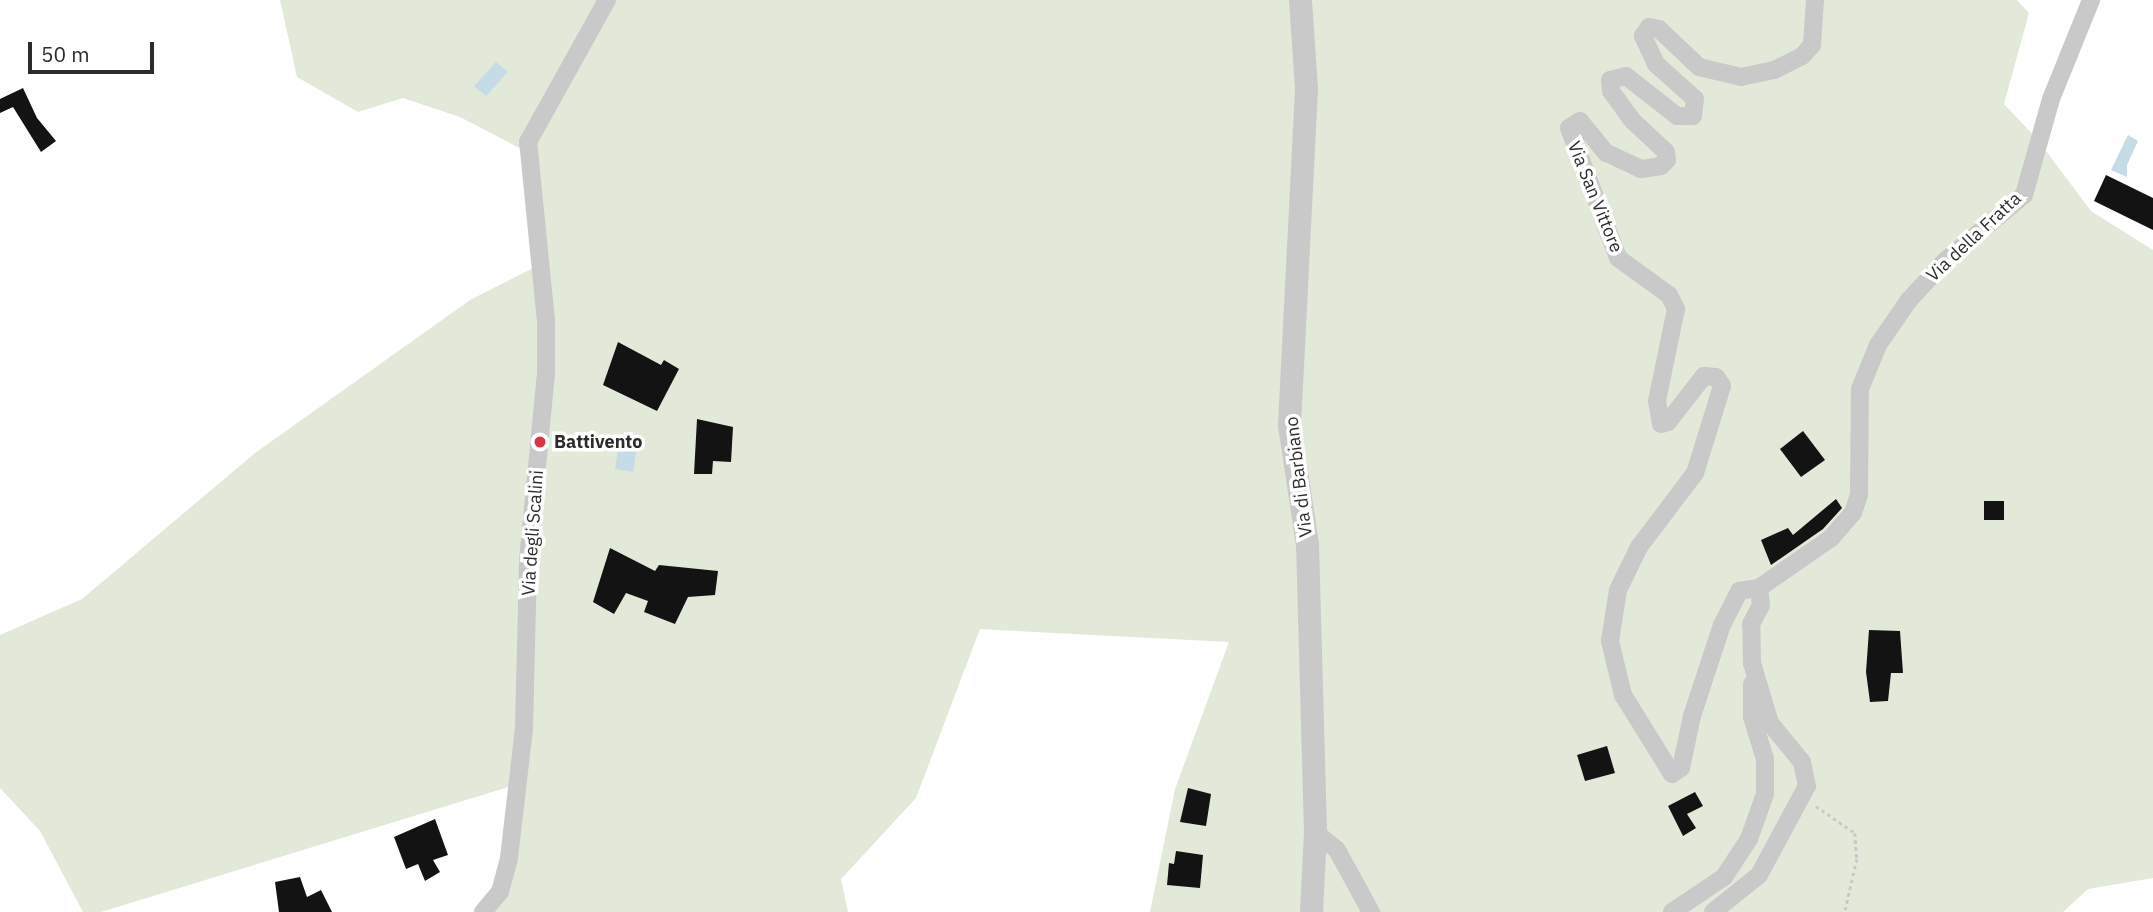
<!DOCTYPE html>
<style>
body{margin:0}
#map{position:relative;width:2153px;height:912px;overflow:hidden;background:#fff;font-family:"IBM Plex Sans",sans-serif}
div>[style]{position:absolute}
.green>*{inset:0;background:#e2e9d9}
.water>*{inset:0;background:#c6dbe8}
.building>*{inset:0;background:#131313}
.path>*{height:2.5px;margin-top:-1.25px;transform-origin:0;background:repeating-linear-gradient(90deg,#c9c9c9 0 3.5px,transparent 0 7px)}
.minor>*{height:18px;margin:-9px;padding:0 9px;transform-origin:9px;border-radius:9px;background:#c9c9c9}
.tertiary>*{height:23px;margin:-11.5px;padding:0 11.5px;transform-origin:11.5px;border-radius:11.5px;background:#c9c9c9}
.dots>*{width:19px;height:19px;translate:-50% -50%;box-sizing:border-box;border:4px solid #fff;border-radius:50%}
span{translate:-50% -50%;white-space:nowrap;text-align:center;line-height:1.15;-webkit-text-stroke:7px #fff;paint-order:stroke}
.street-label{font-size:18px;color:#2c2c2c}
.poi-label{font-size:18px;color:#2c2c2c;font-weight:700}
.left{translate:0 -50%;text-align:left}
.scale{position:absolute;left:28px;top:42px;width:126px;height:32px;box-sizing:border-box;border:4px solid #2c2c2c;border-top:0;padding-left:9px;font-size:21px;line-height:24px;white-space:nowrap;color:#2c2c2c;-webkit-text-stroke:5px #fff;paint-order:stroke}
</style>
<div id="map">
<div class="green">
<i style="clip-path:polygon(280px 0,2017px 0,2029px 13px,2004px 104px,2037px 139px,2091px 211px,2153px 250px,2153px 878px,2088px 889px,2063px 912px,1150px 912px,1175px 789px,1229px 642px,980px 629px,916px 798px,841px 879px,848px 912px,486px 912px,508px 866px,518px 784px,101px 912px,83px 912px,40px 831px,0 788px,0 635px,82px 599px,255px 453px,470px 300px,539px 265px,527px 152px,460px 117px,403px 98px,358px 112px,297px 77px)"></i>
</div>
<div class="water">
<i style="clip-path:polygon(496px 62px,508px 72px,486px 96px,474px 86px)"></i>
<i style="clip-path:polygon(2128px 135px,2138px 141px,2127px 165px,2127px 177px,2111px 170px)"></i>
<i style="clip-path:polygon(620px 438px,638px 440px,633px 472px,615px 469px)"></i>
</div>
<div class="building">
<i style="clip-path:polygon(23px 88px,37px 118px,56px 141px,41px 152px,13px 107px,0 113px,0 99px)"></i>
<i style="clip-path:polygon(2106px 175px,2153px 198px,2153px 230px,2094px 201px)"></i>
<i style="clip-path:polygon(618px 342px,661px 365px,664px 360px,679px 369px,657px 411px,603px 385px)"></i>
<i style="clip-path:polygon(697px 419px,733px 427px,731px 462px,713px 461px,712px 474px,694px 474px)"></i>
<i style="clip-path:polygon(1803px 431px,1825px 460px,1801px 477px,1780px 449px)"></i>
<i style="clip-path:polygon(1836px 499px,1842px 508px,1823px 529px,1771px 565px,1761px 540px,1788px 528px,1793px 535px)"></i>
<i style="clip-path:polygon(1984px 501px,2004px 501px,2004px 520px,1984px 520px)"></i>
<i style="clip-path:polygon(610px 548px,655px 571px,659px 565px,718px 571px,715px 595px,688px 597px,675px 624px,644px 612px,648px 601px,626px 593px,614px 614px,593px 602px)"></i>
<i style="clip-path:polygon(1869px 630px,1900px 631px,1903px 673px,1891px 673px,1888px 701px,1870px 702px,1866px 672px)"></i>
<i style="clip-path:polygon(1607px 746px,1615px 773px,1585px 781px,1577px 755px)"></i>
<i style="clip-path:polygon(1188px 788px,1211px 794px,1206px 826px,1180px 822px)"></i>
<i style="clip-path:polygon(1695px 792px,1703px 806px,1687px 814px,1696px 828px,1683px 836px,1668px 806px)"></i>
<i style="clip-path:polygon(435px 819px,448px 855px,433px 860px,440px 872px,425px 881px,418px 864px,406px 869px,394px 837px)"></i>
<i style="clip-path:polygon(1176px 851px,1203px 855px,1200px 888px,1167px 885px,1169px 863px,1174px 864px)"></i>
<i style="clip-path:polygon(300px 877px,307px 897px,321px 890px,332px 912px,279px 912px,275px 882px)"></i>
</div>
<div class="path">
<i style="left:1816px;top:806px;width:47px;rotate:34.7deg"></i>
<i style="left:1855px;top:833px;width:26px;rotate:86deg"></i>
<i style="left:1857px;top:859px;width:54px;rotate:102.8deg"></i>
</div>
<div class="minor">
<i style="left:1815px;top:0;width:45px;rotate:93.8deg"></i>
<i style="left:1812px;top:45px;width:15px;rotate:132deg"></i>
<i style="left:1802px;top:56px;width:31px;rotate:153deg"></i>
<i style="left:1774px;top:70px;width:34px;rotate:168deg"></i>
<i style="left:1741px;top:77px;width:43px;rotate:-166.6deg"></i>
<i style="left:1699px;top:67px;width:55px;rotate:-136.5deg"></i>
<i style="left:1659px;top:29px;width:10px;rotate:-169deg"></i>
<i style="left:1649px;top:27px;width:11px;rotate:124deg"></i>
<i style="left:1643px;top:36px;width:31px;rotate:65deg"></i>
<i style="left:1656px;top:64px;width:52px;rotate:41.9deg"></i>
<i style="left:1695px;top:99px;width:17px;rotate:97deg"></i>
<i style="left:1693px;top:116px;width:16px;rotate:180deg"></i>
<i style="left:1677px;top:116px;width:65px;rotate:-141.9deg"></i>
<i style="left:1626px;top:76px;width:16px;rotate:166deg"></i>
<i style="left:1610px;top:80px;width:11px;rotate:85deg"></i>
<i style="left:1611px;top:91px;width:37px;rotate:54deg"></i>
<i style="left:1633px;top:121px;width:45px;rotate:43.2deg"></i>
<i style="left:1666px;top:152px;width:8px;rotate:83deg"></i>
<i style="left:1667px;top:160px;width:8px;rotate:135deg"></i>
<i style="left:1661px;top:166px;width:20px;rotate:171deg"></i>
<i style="left:1641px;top:169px;width:38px;rotate:-155deg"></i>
<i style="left:1606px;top:153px;width:41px;rotate:-129.1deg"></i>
<i style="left:1580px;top:121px;width:13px;rotate:148deg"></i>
<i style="left:1569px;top:128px;width:139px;rotate:69.3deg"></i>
<i style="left:1618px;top:258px;width:63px;rotate:36deg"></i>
<i style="left:1669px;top:295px;width:16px;rotate:63deg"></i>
<i style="left:1676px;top:309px;width:94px;rotate:101.7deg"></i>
<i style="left:1657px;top:401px;width:23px;rotate:80deg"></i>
<i style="left:1661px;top:424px;width:7px;rotate:-16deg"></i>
<i style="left:1668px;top:422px;width:58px;rotate:-52deg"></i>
<i style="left:1704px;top:376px;width:12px;rotate:5deg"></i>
<i style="left:1716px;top:377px;width:11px;rotate:56deg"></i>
<i style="left:1722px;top:386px;width:91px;rotate:107.2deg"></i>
<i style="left:1695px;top:473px;width:93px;rotate:127.1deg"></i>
<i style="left:1639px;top:547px;width:48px;rotate:116deg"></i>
<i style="left:1618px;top:590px;width:52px;rotate:98.9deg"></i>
<i style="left:1610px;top:641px;width:56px;rotate:76.5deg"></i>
<i style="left:1623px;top:695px;width:93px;rotate:58.2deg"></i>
<i style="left:1672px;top:774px;width:11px;rotate:-34deg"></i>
<i style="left:1681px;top:768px;width:53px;rotate:-78.1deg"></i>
<i style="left:1692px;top:716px;width:96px;rotate:-71.8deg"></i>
<i style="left:1722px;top:625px;width:38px;rotate:-63deg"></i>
<i style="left:1739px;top:591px;width:20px;rotate:-9deg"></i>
<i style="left:1759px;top:588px;width:88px;rotate:-34.8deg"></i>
<i style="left:1831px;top:538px;width:33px;rotate:-49deg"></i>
<i style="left:1853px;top:513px;width:20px;rotate:-72deg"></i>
<i style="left:1859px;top:494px;width:105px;rotate:-89.5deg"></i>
<i style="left:1860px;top:389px;width:48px;rotate:-67.8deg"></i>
<i style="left:1878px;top:345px;width:55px;rotate:-55.4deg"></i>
<i style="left:1909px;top:300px;width:53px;rotate:-47.3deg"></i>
<i style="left:1945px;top:261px;width:103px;rotate:-39.9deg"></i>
<i style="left:2024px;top:195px;width:100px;rotate:-74.3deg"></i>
<i style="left:2051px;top:99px;width:107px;rotate:-68deg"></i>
<i style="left:1315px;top:832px;width:28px;rotate:39deg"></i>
<i style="left:1337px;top:850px;width:71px;rotate:61.3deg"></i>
<i style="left:483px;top:912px;width:26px;rotate:-50deg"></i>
<i style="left:500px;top:892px;width:35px;rotate:-75deg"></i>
<i style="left:509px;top:858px;width:130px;rotate:-83.4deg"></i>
<i style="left:524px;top:729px;width:169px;rotate:-88.6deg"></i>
<i style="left:528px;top:560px;width:187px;rotate:-84.5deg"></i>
<i style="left:546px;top:374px;width:53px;rotate:-90deg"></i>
<i style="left:546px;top:321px;width:180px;rotate:-95.7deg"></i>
<i style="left:528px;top:142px;width:162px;rotate:-60.9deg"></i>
<i style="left:1672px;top:912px;width:63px;rotate:-33.9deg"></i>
<i style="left:1724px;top:877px;width:45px;rotate:-56.7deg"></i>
<i style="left:1749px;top:839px;width:48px;rotate:-70.4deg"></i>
<i style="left:1765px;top:794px;width:35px;rotate:-90deg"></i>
<i style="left:1765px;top:759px;width:44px;rotate:-107.2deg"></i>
<i style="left:1752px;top:717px;width:33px;rotate:-90deg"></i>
<i style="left:1713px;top:912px;width:59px;rotate:-38.8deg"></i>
<i style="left:1759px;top:875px;width:101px;rotate:-61.7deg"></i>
<i style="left:1807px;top:786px;width:25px;rotate:-102deg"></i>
<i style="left:1802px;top:762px;width:50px;rotate:-129.4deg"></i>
<i style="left:1770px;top:723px;width:63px;rotate:-106.7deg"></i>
<i style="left:1752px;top:663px;width:39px;rotate:-91deg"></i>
<i style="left:1751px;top:624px;width:21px;rotate:-62deg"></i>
<i style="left:1761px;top:605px;width:17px;rotate:-97deg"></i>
</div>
<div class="tertiary">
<i style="left:1300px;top:0;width:89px;rotate:86.1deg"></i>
<i style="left:1306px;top:89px;width:336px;rotate:92.9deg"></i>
<i style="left:1289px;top:425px;width:120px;rotate:81.4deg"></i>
<i style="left:1307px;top:544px;width:288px;rotate:88.4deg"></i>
<i style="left:1315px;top:832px;width:80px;rotate:92.9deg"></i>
</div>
<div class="dots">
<i style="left:540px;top:442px;background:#dc3442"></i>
</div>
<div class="street-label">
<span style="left:1595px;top:197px;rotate:68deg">Via San Vittore</span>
<span style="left:1974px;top:237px;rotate:-43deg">Via della Fratta</span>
<span style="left:1299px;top:477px;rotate:-97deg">Via di Barbiano</span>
<span style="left:533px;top:533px;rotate:-86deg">Via degli Scalini</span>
</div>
<div class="poi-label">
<span class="left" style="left:554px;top:442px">Battivento</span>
</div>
<div class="scale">50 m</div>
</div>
